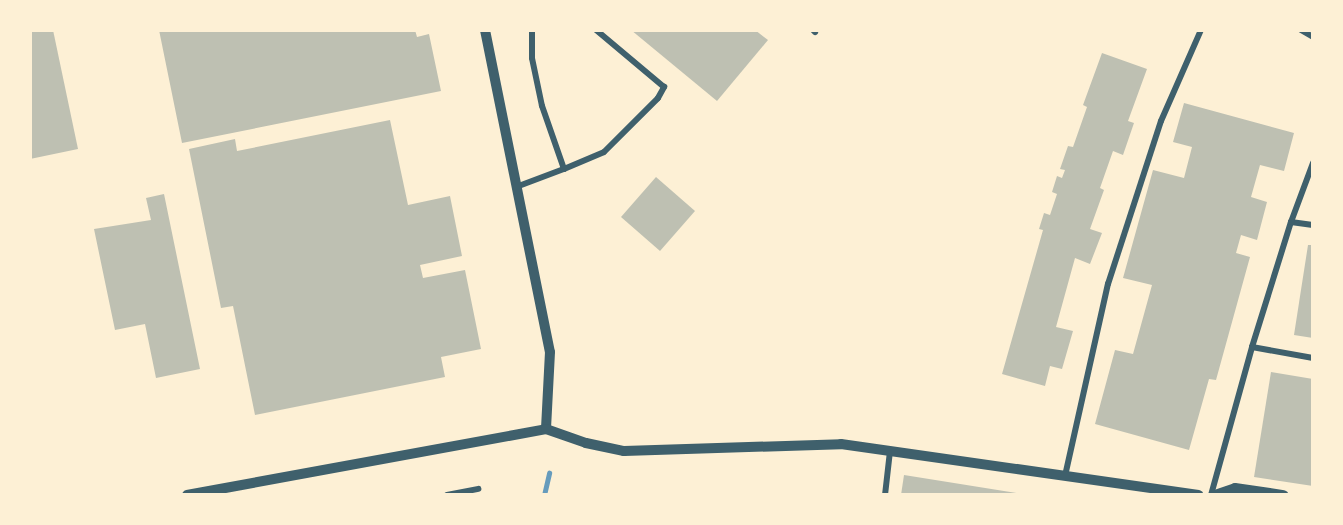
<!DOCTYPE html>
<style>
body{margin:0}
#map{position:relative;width:1343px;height:525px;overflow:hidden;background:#fdf0d5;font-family:Barlow,sans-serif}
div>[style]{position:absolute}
.stream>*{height:5px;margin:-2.5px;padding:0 2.5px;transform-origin:2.5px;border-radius:2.5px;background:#669bbc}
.building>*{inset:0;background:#bec0b2}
.minor>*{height:6px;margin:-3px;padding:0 3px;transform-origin:3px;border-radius:3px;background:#3f606c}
.tertiary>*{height:10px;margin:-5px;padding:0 5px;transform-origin:5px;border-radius:5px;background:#3f606c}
span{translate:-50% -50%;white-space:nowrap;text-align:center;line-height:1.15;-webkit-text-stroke:6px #fdf0d5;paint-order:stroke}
.frame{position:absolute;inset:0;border:32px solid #fdf0d5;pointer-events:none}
</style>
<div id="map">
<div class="stream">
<i style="left:544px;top:495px;width:23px;rotate:-77deg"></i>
</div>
<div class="building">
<i style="clip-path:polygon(30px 30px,53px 30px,78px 149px,30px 159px)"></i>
<i style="clip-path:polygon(159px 30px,415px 30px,417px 37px,429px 34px,441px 91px,182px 143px)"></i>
<i style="clip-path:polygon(631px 30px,755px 30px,768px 40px,717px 101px)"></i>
<i style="clip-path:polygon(1102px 53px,1147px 69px,1128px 121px,1134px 123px,1123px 155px,1113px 151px,1100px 188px,1104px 190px,1090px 229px,1102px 233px,1090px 264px,1075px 258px,1056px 327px,1073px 331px,1062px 369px,1050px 366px,1045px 386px,1002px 374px,1043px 230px,1039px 229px,1044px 213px,1050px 215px,1057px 194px,1052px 192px,1057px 176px,1062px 178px,1065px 170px,1060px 169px,1068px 146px,1073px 147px,1087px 107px,1083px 105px)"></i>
<i style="clip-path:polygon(1184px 103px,1294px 133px,1284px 171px,1260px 165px,1251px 197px,1267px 202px,1257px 240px,1241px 235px,1236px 253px,1250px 257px,1216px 380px,1209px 379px,1189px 450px,1095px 424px,1115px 350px,1133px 354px,1152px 285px,1123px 278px,1153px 170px,1184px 178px,1192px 147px,1173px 142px)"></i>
<i style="clip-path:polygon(390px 120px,408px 205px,450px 196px,462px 256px,420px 265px,423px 278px,465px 270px,481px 349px,441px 357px,445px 377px,255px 415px,233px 306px,221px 308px,189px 149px,235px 139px,237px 151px)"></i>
<i style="clip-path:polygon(656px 177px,695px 211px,660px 251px,621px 217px)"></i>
<i style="clip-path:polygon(164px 194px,200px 369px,156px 378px,145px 324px,115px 330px,94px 229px,151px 220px,146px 198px)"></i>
<i style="clip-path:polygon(1308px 245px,1313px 245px,1313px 338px,1294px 335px)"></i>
<i style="clip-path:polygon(1271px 372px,1313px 379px,1313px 486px,1254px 477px)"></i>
<i style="clip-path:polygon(904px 475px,1023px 494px,1023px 495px,901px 495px)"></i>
</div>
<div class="minor">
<i style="left:813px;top:30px;width:3px;rotate:45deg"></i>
<i style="left:1301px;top:30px;width:14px;rotate:30deg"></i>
<i style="left:564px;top:169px;width:43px;rotate:-23deg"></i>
<i style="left:604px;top:152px;width:76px;rotate:-45deg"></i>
<i style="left:658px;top:98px;width:13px;rotate:-61deg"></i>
<i style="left:664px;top:87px;width:89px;rotate:-140deg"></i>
<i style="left:516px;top:187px;width:51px;rotate:-20.6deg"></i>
<i style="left:564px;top:169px;width:67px;rotate:-109.2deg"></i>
<i style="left:542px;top:106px;width:49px;rotate:-101.8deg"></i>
<i style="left:532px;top:58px;width:28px;rotate:-90deg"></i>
<i style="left:1291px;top:222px;width:22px;rotate:8deg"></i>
<i style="left:1252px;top:347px;width:62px;rotate:10.2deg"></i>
<i style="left:1065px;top:476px;width:197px;rotate:-77.4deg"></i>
<i style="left:1108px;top:284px;width:171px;rotate:-72deg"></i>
<i style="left:1161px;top:121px;width:99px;rotate:-66.3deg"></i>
<i style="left:447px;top:495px;width:32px;rotate:-11deg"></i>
<i style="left:885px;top:495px;width:44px;rotate:-83.5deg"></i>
<i style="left:1211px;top:495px;width:154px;rotate:-74.5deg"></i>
<i style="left:1252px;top:347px;width:131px;rotate:-72.7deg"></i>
<i style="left:1291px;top:222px;width:63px;rotate:-69.6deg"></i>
</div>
<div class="tertiary">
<i style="left:485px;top:30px;width:328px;rotate:78.6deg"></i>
<i style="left:550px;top:352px;width:77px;rotate:93deg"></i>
<i style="left:187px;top:495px;width:365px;rotate:-10.4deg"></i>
<i style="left:546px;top:429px;width:42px;rotate:19.3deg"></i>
<i style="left:586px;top:443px;width:39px;rotate:12deg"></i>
<i style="left:624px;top:451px;width:217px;rotate:-1.8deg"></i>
<i style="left:841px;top:444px;width:361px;rotate:8.1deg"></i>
<i style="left:1215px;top:495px;width:21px;rotate:-19deg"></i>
<i style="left:1235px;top:488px;width:49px;rotate:8.3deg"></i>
</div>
<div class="frame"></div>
</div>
